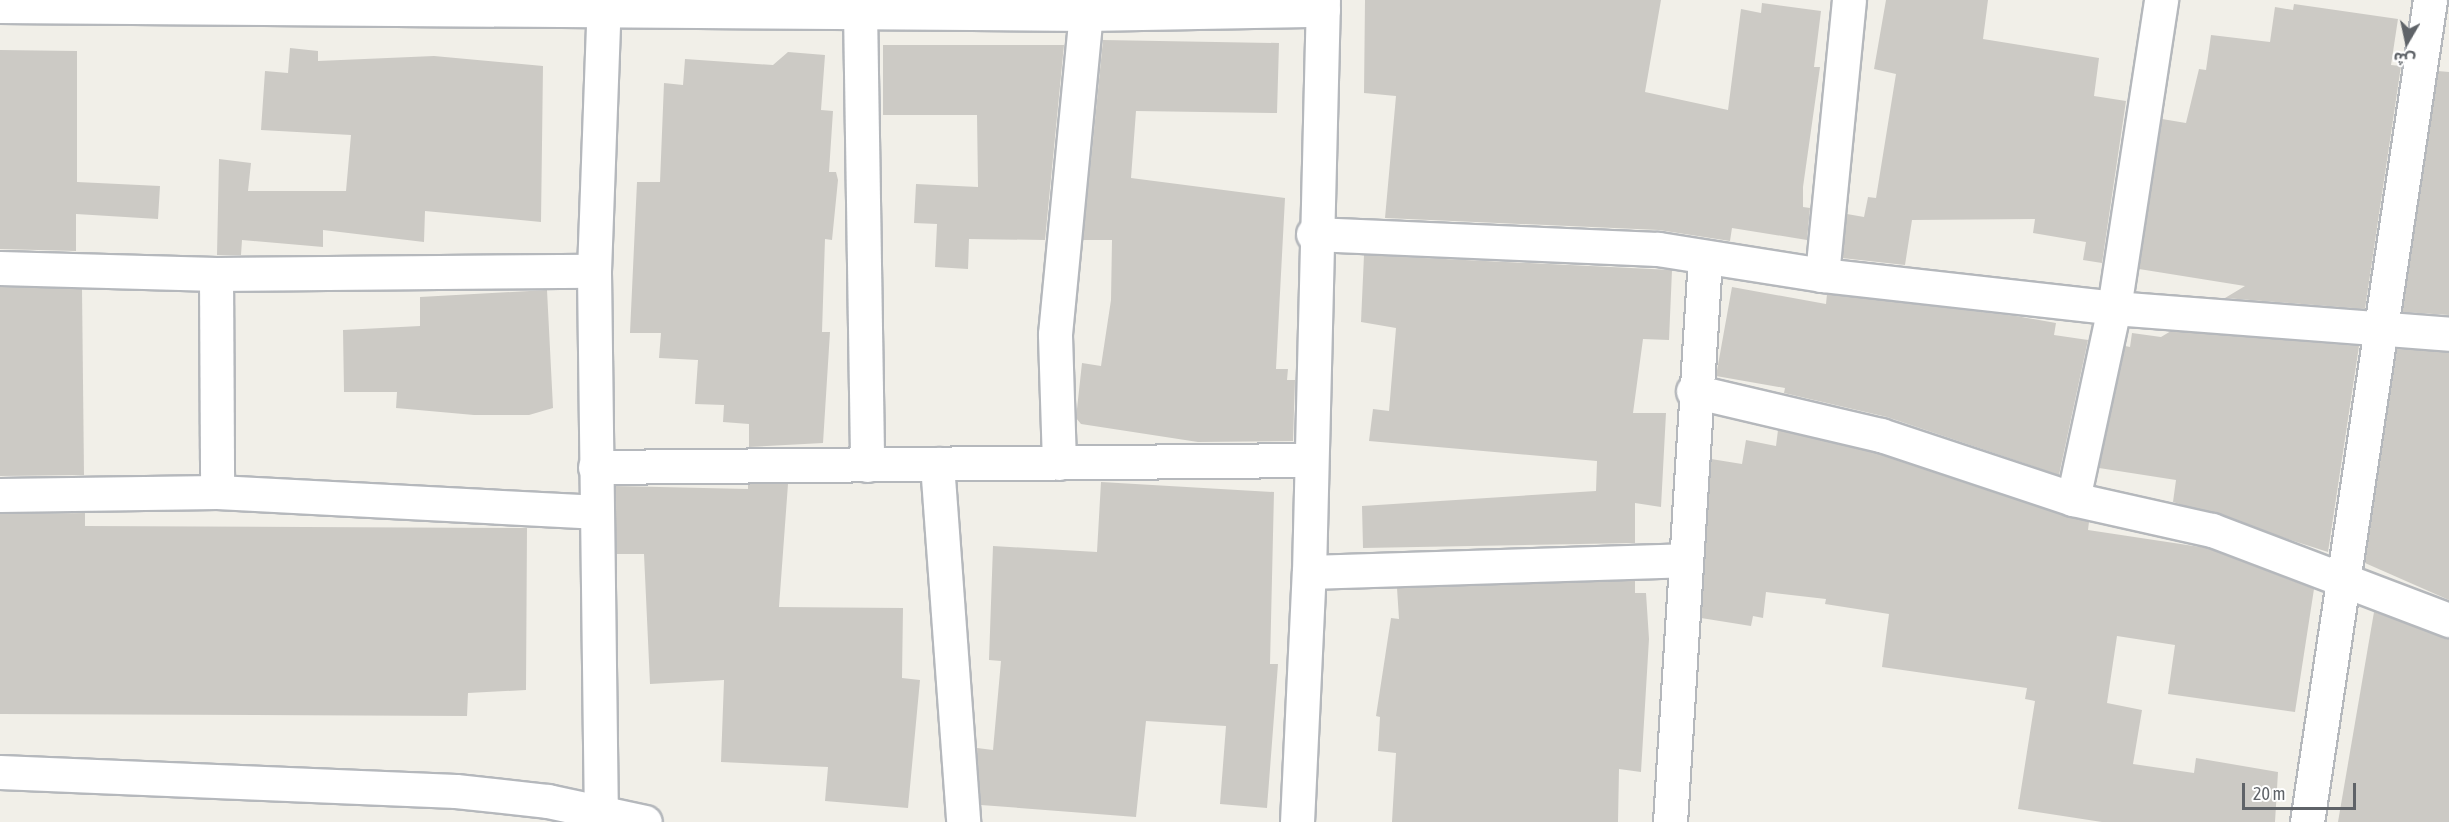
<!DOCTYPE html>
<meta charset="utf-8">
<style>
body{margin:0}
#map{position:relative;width:2449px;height:822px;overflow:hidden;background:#f1efe8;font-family:"Asap Condensed","Noto Sans Arabic",sans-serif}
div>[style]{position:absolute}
.building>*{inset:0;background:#cccac5}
.roads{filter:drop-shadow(2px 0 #b5b8bc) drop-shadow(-2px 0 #b5b8bc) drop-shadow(0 2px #b5b8bc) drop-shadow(0 -2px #b5b8bc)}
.minor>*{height:33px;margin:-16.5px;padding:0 16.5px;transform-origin:16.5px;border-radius:16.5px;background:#fff}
.tertiary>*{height:33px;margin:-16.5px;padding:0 16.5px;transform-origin:16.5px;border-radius:16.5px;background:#fff}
span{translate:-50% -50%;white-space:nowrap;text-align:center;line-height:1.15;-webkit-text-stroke:6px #fff;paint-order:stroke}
.north{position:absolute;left:2377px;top:12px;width:60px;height:60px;-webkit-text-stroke:4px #fff;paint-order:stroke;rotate:189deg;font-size:16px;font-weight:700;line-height:24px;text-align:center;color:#5f6368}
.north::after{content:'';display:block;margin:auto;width:21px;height:27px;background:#5f6368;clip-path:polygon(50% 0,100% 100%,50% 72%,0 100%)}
.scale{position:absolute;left:2242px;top:783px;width:114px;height:27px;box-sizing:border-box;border:3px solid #5f6368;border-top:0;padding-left:8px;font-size:18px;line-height:21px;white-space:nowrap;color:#5f6368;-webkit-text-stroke:4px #fff;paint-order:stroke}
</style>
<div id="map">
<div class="building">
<i style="clip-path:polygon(1365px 0,1661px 0,1645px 92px,1728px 110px,1741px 9px,1761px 13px,1762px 3px,1821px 11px,1814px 67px,1820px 67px,1803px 187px,1803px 207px,1810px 208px,1807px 240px,1732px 228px,1730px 241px,1659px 230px,1385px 218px,1396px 96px,1364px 93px)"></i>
<i style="clip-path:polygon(1886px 0,1988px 0,1983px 39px,2099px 58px,2094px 96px,2126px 101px,2102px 263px,2083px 260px,2086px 242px,2033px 233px,2035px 219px,1912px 220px,1905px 265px,1842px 258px,1847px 214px,1864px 217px,1868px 197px,1876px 198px,1896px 74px,1874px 69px)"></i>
<i style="clip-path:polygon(2294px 4px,2398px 19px,2391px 65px,2401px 66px,2365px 309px,2225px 298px,2245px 286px,2139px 269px,2162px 119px,2186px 123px,2199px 69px,2206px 70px,2211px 35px,2270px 42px,2275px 7px,2293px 10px)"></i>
<i style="clip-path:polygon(1103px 40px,1279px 43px,1277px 113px,1136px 111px,1131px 178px,1285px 198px,1276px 369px,1288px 369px,1287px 380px,1295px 380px,1293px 441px,1198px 442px,1081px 424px,1076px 418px,1082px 363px,1101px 366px,1111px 300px,1112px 240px,1083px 240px)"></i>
<i style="clip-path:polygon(883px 45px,1064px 45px,1045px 240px,969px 239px,968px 269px,935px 267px,937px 224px,914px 223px,916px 184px,978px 187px,977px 115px,883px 115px)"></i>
<i style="clip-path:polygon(290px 48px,318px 51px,318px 61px,434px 56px,543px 66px,541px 222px,425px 211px,424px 242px,323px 230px,323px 247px,242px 240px,241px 255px,217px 255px,219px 159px,251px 163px,248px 191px,346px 191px,351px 135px,261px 130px,265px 71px,288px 73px)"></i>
<i style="clip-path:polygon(0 50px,77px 51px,77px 182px,160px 186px,158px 219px,76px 214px,76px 251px,0 249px)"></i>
<i style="clip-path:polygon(788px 52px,825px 55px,821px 110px,833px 111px,829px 172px,836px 172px,838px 180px,832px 240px,825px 239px,822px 332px,830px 332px,823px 443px,749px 447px,749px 424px,723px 422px,724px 405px,695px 404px,698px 360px,659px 358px,661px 333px,630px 333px,637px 182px,660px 182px,664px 83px,683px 85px,685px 59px,773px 65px)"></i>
<i style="clip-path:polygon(2438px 71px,2449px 72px,2449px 315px,2402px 312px)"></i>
<i style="clip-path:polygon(1364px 255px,1672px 270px,1669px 340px,1643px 339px,1633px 413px,1666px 413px,1661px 507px,1635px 503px,1635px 543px,1363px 548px,1362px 506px,1596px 491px,1597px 461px,1369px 441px,1373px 409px,1389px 411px,1396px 328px,1361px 322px)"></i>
<i style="clip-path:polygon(0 287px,82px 289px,84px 475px,0 476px)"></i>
<i style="clip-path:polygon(1732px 287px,1826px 304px,1827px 294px,2016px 316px,2056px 323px,2054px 335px,2088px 340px,2059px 475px,1887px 417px,1784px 393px,1785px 388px,1716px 376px)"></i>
<i style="clip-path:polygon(547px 290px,553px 408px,529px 415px,474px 415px,396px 408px,397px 392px,344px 392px,343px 330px,420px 326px,420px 297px)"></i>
<i style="clip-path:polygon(2171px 331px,2359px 346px,2328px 552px,2173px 502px,2176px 480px,2099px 468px,2125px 346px,2130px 347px,2132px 333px,2161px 337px)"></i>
<i style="clip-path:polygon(2397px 349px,2449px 352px,2449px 600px,2365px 563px)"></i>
<i style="clip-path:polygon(1778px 430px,1876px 453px,2089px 522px,2088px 530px,2207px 548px,2314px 589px,2295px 712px,2168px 694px,2175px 645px,2117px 636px,2107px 703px,2142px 710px,2133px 764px,2194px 773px,2196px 758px,2278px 772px,2275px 822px,2102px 822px,2018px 809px,2035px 701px,2025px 699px,2027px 688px,1882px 667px,1889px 614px,1825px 604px,1826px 599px,1766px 592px,1763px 618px,1753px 616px,1751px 626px,1701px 618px,1711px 459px,1742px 464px,1746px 440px,1776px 446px)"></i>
<i style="clip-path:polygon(1101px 482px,1274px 492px,1270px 664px,1278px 664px,1267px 808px,1220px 804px,1226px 726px,1146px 721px,1136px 817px,981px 805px,977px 748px,993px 750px,1001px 661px,989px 660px,993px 546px,1097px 552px)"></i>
<i style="clip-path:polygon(748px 484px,788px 484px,779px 607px,903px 608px,902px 678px,920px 680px,908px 808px,825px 801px,828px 767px,721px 762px,724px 680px,650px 684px,644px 554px,616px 554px,615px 486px,748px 489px)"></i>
<i style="clip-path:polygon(85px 513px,85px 526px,527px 528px,526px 690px,468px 693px,467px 716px,0 714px,0 514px)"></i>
<i style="clip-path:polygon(1635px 580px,1635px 593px,1646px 593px,1649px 639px,1641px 772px,1619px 769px,1618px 822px,1392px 822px,1396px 753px,1378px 751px,1380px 717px,1376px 716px,1391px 618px,1399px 619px,1397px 588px)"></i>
<i style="clip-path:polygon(2374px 612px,2449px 638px,2449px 822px,2338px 822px)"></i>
</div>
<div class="roads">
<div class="minor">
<i style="left:0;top:6px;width:1086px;rotate:0.42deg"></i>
<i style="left:1086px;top:14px;width:237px;rotate:-1deg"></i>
<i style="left:860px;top:9px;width:456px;rotate:89.1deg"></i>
<i style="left:1313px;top:234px;width:345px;rotate:2.5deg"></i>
<i style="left:1658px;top:249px;width:166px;rotate:9deg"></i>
<i style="left:1822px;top:275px;width:294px;rotate:6.4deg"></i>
<i style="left:2114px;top:308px;width:336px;rotate:4.4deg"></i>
<i style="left:0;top:268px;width:216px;rotate:1.6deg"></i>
<i style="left:216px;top:274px;width:378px;rotate:-0.5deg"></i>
<i style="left:216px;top:274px;width:218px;rotate:89.7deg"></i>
<i style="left:1822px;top:275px;width:276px;rotate:-84.4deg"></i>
<i style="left:1693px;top:391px;width:193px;rotate:13.2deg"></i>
<i style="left:1881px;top:435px;width:202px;rotate:18.4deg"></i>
<i style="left:2073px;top:499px;width:142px;rotate:12.6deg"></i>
<i style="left:2212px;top:530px;width:254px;rotate:20.8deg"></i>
<i style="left:1059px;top:463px;width:129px;rotate:-91.8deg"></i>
<i style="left:1055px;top:334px;width:321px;rotate:-84.5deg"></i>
<i style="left:937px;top:464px;width:359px;rotate:85.8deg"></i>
<i style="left:595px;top:467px;width:716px;rotate:-0.56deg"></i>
<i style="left:0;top:495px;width:217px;rotate:-0.8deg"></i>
<i style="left:217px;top:492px;width:378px;rotate:3deg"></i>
<i style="left:2073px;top:499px;width:195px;rotate:-77.9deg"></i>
<i style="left:2114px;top:308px;width:312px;rotate:-81.3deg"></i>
<i style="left:1309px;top:572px;width:375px;rotate:-1.8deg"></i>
<i style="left:601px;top:822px;width:551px;rotate:-90.73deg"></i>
<i style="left:594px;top:271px;width:271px;rotate:-87.9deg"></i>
<i style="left:1297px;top:822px;width:250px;rotate:-87.3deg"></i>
<i style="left:1309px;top:572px;width:572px;rotate:-88.6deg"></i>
<i style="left:1670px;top:822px;width:565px;rotate:-86.45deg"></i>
<i style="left:2307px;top:822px;width:831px;rotate:-81.49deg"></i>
</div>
<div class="tertiary">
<i style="left:0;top:772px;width:456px;rotate:2.4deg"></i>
<i style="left:456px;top:791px;width:93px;rotate:6.2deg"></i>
<i style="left:548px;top:801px;width:99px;rotate:12.2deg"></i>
</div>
</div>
<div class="north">ش</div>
<div class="scale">20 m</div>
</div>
